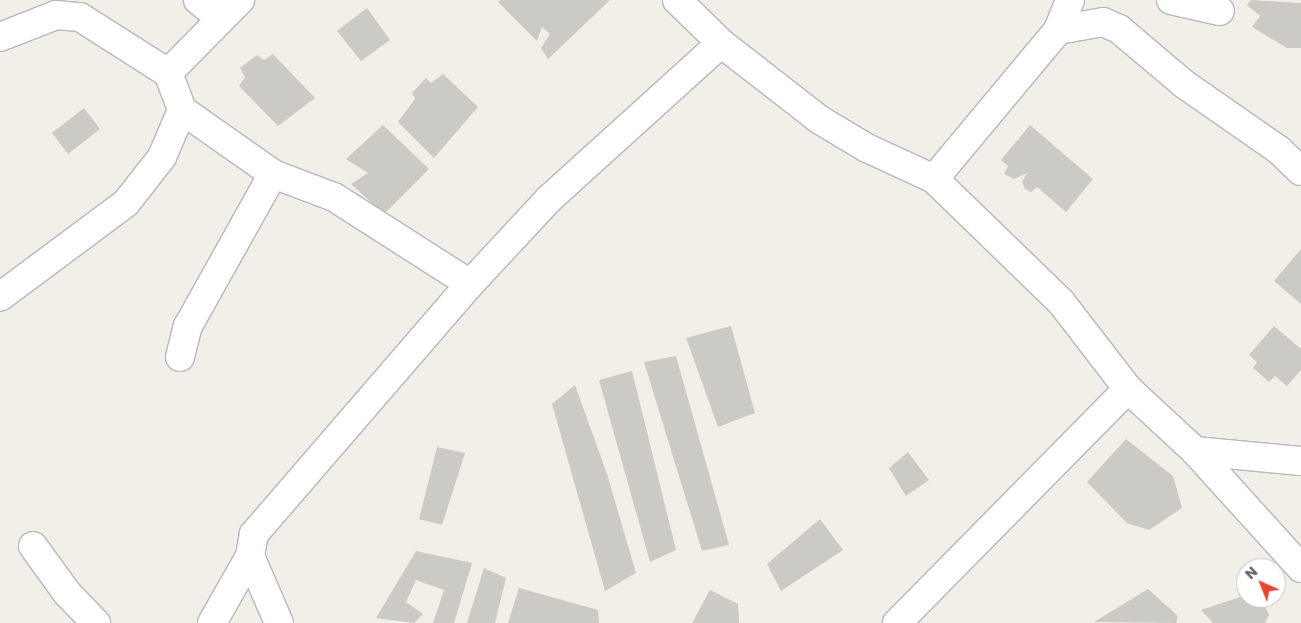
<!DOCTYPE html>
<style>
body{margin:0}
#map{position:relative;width:1301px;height:623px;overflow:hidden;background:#f1efe8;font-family:Poppins,sans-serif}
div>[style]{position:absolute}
.building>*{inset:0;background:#cccac5}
.roads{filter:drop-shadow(1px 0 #b5b8bc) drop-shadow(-1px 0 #b5b8bc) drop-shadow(0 1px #b5b8bc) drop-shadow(0 -1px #b5b8bc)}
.minor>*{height:28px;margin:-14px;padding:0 14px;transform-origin:14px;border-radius:14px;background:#fff}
span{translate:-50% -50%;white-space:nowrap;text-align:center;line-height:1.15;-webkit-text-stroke:5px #fff;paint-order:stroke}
.north{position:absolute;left:1236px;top:558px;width:50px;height:50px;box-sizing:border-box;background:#fff;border:1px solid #bfc1c3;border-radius:50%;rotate:316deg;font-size:14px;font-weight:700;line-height:20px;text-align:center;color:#5f6368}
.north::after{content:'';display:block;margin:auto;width:18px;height:22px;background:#ea4335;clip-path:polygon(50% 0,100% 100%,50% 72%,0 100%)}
</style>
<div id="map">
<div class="building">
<i style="clip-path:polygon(501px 0,610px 0,548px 59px,541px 48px,550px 34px,542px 27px,537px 41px,498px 2px)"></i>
<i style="clip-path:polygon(1251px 0,1301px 3px,1301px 48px,1287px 48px,1252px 27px,1260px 16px,1247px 5px)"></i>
<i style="clip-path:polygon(367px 8px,390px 40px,361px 61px,337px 31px)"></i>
<i style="clip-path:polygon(273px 54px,315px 98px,278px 126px,239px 86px,245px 77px,240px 68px,257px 55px,264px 60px)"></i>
<i style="clip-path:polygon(443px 74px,478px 107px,434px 158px,398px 122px,415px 99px,412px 93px,426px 78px,431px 83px)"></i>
<i style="clip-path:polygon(84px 108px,100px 129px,68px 154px,52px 133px)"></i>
<i style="clip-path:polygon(383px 125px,429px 169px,384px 214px,351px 184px,368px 173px,346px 159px)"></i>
<i style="clip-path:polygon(1030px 125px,1093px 179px,1066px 212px,1037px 187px,1031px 192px,1025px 189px,1022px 182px,1027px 173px,1014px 179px,1004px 174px,1008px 166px,1001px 160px)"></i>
<i style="clip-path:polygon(1301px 249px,1301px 304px,1274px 281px)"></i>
<i style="clip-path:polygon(731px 326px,755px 413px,718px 427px,686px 338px)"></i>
<i style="clip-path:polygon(1274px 326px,1301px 349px,1301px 370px,1287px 386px,1275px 376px,1269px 382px,1253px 368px,1257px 362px,1249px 355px)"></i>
<i style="clip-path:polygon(676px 356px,729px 545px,702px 551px,644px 362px)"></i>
<i style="clip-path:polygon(632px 371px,676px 550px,650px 562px,599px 380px)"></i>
<i style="clip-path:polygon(575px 385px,607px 474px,636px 573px,605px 591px,552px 404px)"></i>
<i style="clip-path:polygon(1126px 439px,1173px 476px,1182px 508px,1149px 530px,1127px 523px,1087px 482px)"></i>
<i style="clip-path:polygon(437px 447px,465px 453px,442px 525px,419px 519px)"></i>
<i style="clip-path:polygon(908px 452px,929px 480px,906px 496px,889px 468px)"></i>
<i style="clip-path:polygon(820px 519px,843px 550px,781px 591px,767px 564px)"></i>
<i style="clip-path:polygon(416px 551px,472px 563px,454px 623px,433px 623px,444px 590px,416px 580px,406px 602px,423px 614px,414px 623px,376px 618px)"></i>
<i style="clip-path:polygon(484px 568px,506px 578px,495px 623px,467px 623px)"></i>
<i style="clip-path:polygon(519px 588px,598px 610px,599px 623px,508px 623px)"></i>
<i style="clip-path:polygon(1148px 589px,1178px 616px,1176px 623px,1094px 622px)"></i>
<i style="clip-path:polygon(710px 590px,738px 604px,739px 623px,692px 623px)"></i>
<i style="clip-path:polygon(1246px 595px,1261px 598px,1269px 615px,1265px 623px,1213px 623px,1201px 610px)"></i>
</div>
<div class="roads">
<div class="minor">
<i style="left:198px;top:0;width:28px;rotate:39deg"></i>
<i style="left:677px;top:0;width:62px;rotate:44.3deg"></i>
<i style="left:721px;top:43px;width:125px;rotate:37.9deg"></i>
<i style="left:820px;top:120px;width:55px;rotate:30.8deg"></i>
<i style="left:867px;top:148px;width:74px;rotate:24.8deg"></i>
<i style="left:934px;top:179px;width:177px;rotate:44.1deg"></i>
<i style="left:1061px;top:302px;width:110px;rotate:52.4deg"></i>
<i style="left:1128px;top:389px;width:91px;rotate:42.8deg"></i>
<i style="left:1195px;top:451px;width:158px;rotate:47.8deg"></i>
<i style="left:1171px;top:0;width:50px;rotate:12.7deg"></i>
<i style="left:1058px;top:30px;width:46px;rotate:-10.1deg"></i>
<i style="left:1103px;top:22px;width:17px;rotate:24deg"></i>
<i style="left:1119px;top:29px;width:85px;rotate:40.2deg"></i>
<i style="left:1184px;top:84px;width:116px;rotate:34.8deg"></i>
<i style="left:1279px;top:150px;width:30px;rotate:44deg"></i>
<i style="left:0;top:37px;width:60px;rotate:-21.4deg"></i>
<i style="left:56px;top:15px;width:24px;rotate:5deg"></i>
<i style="left:80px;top:17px;width:104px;rotate:32.5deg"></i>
<i style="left:168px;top:73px;width:40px;rotate:69deg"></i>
<i style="left:182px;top:110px;width:51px;rotate:113.1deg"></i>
<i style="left:162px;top:157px;width:58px;rotate:128deg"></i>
<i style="left:126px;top:203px;width:157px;rotate:143.3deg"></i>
<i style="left:168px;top:73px;width:103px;rotate:-45.4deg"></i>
<i style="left:182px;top:110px;width:111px;rotate:35.1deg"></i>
<i style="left:273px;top:174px;width:65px;rotate:20.7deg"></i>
<i style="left:334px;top:197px;width:161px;rotate:32.6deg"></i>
<i style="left:934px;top:179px;width:194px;rotate:-50.2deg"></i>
<i style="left:1058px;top:30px;width:32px;rotate:-68deg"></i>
<i style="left:180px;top:357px;width:32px;rotate:-76deg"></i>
<i style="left:188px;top:326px;width:174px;rotate:-60.8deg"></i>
<i style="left:1195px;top:451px;width:106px;rotate:5.4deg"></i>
<i style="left:33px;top:546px;width:58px;rotate:54.1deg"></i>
<i style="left:67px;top:593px;width:42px;rotate:46deg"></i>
<i style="left:250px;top:556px;width:73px;rotate:66.6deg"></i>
<i style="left:212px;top:623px;width:77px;rotate:-60.4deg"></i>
<i style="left:250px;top:556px;width:22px;rotate:-80deg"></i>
<i style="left:254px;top:534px;width:330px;rotate:-49.2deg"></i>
<i style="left:470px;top:284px;width:116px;rotate:-47.1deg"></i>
<i style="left:549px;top:199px;width:232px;rotate:-42.2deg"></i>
<i style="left:897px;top:623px;width:329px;rotate:-45.4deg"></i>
</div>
</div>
<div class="north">N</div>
</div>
